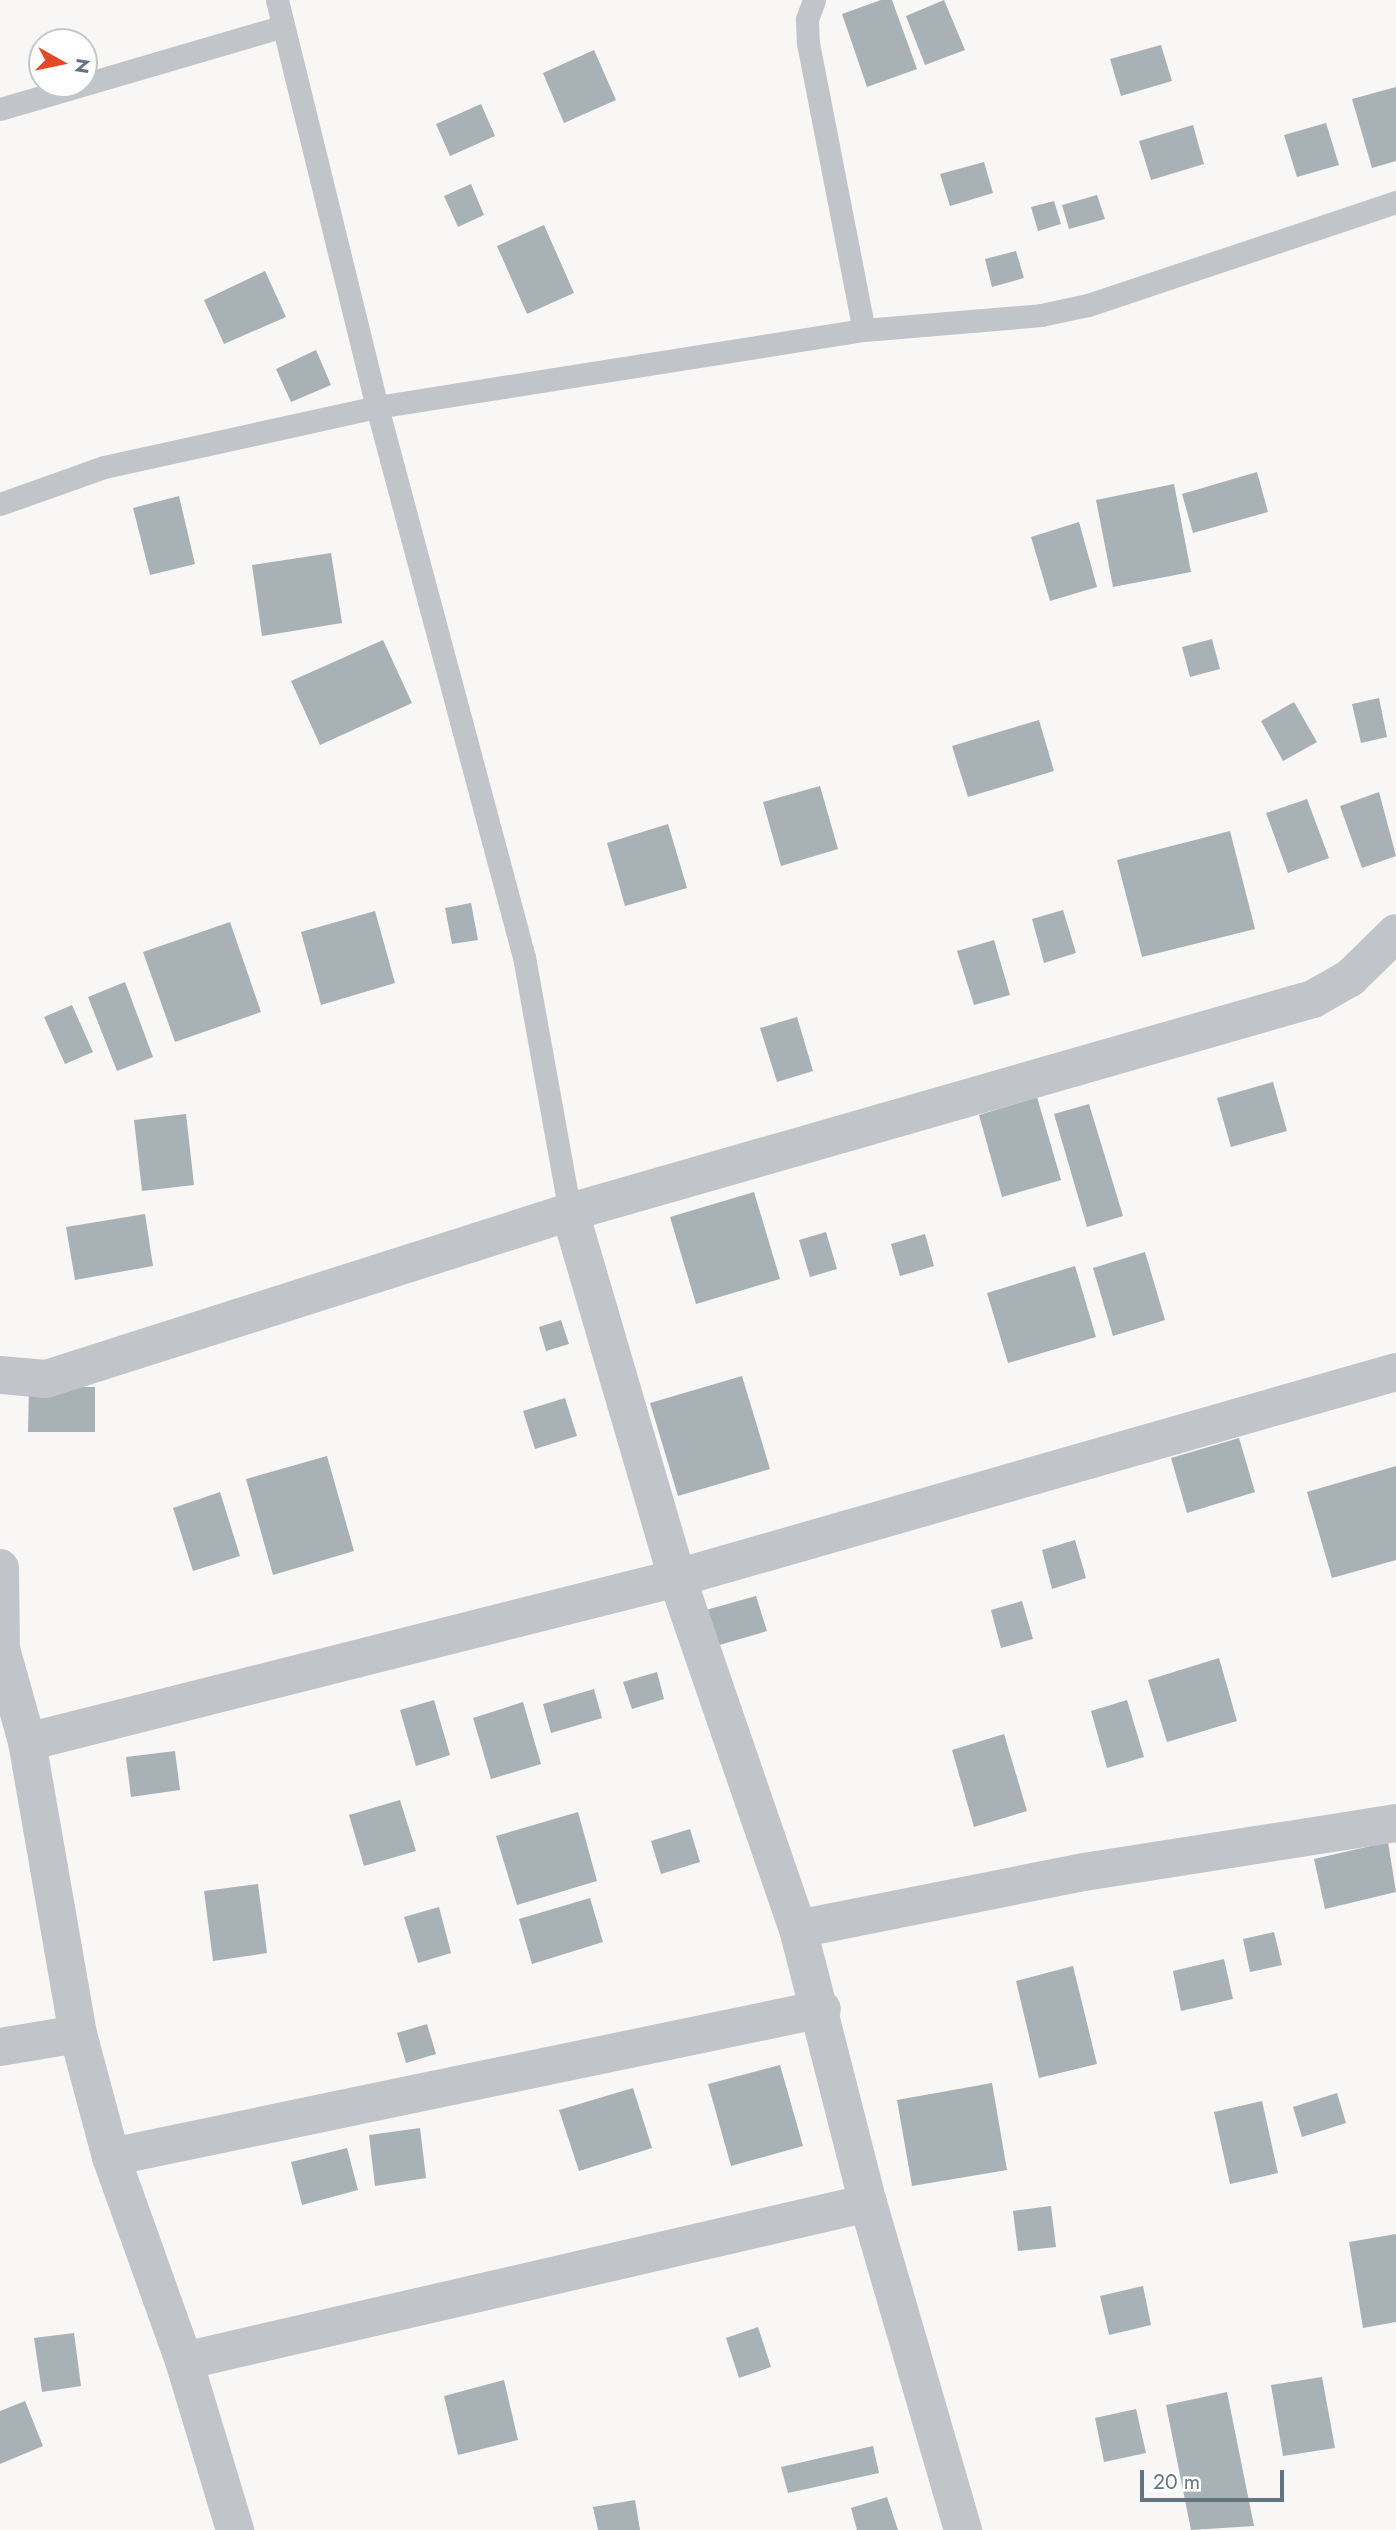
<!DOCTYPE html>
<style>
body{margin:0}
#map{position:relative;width:1396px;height:2530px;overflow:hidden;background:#f8f7f5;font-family:Jost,sans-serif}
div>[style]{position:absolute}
.building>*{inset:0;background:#a7b1b6}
.service>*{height:23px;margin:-11.5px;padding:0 11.5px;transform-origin:11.5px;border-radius:11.5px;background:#c1c5c9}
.minor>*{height:38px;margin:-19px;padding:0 19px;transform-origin:19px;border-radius:19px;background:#c1c5c9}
span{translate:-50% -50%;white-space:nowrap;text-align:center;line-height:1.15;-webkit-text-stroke:7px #fff;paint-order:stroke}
.north{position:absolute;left:28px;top:28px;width:70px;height:70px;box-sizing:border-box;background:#fff;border:2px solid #c1c8cc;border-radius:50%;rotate:99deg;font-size:19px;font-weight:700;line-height:28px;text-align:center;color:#637580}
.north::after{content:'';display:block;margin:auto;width:24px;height:32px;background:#e34929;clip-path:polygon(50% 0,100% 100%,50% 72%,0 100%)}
.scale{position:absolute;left:1140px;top:2470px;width:144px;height:32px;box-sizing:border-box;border:4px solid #637580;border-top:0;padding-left:9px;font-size:21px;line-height:24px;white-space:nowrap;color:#637580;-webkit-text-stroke:5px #fff;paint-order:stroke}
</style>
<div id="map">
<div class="building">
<i style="clip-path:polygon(881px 0,892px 0,917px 69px,867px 87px,842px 14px)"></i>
<i style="clip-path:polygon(944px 0,965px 50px,925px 65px,906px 16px)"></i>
<i style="clip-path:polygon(1161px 45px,1172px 81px,1121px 96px,1110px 59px)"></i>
<i style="clip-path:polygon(594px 50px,616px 100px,564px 123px,543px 73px)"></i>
<i style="clip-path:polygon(1396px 87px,1396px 161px,1372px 168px,1352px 99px)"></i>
<i style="clip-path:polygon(481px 104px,495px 136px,450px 156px,436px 124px)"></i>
<i style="clip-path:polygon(1326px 123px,1339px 165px,1297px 177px,1284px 135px)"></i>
<i style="clip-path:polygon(1193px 125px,1204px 164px,1151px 180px,1139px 141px)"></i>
<i style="clip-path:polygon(984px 162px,993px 193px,950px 206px,940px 174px)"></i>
<i style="clip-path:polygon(471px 184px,484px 215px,458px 227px,444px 196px)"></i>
<i style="clip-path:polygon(1097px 195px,1105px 219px,1069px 229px,1062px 205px)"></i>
<i style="clip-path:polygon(1054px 201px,1061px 224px,1038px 231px,1031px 207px)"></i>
<i style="clip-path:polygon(544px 225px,574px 293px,527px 314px,497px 246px)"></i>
<i style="clip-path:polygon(1016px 251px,1024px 278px,992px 287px,985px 259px)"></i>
<i style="clip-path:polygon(265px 271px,286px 317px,224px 344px,204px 300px)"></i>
<i style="clip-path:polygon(316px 350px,331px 385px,291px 402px,276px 369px)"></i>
<i style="clip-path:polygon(1257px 472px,1268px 512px,1193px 533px,1182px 494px)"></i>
<i style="clip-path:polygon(1174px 484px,1191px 572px,1113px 587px,1096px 500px)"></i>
<i style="clip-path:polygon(179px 496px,195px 564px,150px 575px,133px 508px)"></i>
<i style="clip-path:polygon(1079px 522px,1097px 587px,1050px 601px,1031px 537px)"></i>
<i style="clip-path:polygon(331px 553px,342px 623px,262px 636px,252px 565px)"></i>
<i style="clip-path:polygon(1212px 639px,1220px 669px,1190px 677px,1182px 647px)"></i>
<i style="clip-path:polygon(383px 640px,412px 703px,320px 745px,291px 681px)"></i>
<i style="clip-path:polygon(1379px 698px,1387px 737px,1361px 743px,1352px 704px)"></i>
<i style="clip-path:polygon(1294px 702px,1317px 742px,1283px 761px,1261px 721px)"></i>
<i style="clip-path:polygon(1039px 720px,1054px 771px,968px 797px,952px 746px)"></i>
<i style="clip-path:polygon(820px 786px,838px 849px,781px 866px,763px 802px)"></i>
<i style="clip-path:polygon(1379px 792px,1396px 856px,1362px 868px,1340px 806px)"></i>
<i style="clip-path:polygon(1307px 799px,1329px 858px,1288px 873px,1266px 813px)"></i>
<i style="clip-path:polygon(668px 824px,687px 888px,625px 906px,607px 843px)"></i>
<i style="clip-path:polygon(1230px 831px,1255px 929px,1142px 957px,1117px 860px)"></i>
<i style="clip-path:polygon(471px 903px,478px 940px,452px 944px,445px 908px)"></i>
<i style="clip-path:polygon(1063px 910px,1076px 953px,1044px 963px,1032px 919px)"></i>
<i style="clip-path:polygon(375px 911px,395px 983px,321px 1005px,301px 932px)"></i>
<i style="clip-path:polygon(230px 922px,261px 1012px,175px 1042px,143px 952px)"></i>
<i style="clip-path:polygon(994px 940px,1010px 995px,974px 1005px,957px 951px)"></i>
<i style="clip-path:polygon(125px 982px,153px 1057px,117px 1071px,88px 997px)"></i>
<i style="clip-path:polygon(72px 1005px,93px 1052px,65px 1064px,44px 1017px)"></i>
<i style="clip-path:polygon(797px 1017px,813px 1071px,777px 1082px,760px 1028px)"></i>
<i style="clip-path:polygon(1273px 1082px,1287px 1131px,1231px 1147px,1217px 1098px)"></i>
<i style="clip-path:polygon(1037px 1097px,1061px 1180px,1002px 1197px,979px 1115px)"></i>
<i style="clip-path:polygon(1089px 1104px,1123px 1216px,1087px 1227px,1054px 1114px)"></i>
<i style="clip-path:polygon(186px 1114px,194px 1185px,142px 1191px,134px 1120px)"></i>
<i style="clip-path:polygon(754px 1192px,780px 1279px,696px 1304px,670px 1217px)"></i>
<i style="clip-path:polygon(145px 1214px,153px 1266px,75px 1280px,66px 1227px)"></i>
<i style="clip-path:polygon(826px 1232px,837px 1269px,810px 1277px,799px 1240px)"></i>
<i style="clip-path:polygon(925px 1234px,934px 1266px,900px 1276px,891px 1244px)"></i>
<i style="clip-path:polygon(1145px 1252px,1165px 1320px,1113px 1336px,1093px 1268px)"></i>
<i style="clip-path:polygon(1075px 1266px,1096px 1337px,1008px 1363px,987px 1293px)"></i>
<i style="clip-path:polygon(561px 1320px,569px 1344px,546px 1351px,539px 1327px)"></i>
<i style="clip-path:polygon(742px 1376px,770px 1469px,678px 1496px,650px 1403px)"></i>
<i style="clip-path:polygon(29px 1387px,95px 1387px,95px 1432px,28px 1432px)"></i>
<i style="clip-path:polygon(565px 1398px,577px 1436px,535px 1449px,523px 1411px)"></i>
<i style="clip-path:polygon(1239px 1438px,1255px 1492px,1187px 1513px,1171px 1458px)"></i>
<i style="clip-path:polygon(327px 1456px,354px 1551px,273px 1575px,246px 1479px)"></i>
<i style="clip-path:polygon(1396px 1466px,1396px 1560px,1332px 1578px,1307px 1492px)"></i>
<i style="clip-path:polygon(220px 1492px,240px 1556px,193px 1571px,173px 1508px)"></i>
<i style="clip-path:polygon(1075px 1540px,1086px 1578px,1052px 1589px,1042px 1550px)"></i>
<i style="clip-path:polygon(756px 1596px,767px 1631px,716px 1646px,706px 1610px)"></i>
<i style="clip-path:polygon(1022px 1601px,1033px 1639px,1001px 1648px,991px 1610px)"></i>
<i style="clip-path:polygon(1219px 1658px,1237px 1721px,1167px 1742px,1148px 1680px)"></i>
<i style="clip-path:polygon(657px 1672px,664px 1699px,632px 1709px,623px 1682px)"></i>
<i style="clip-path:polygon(594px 1689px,602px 1718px,551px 1733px,543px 1704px)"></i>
<i style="clip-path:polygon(434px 1700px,450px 1755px,416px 1766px,400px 1710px)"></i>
<i style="clip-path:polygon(1127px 1700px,1144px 1757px,1107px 1768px,1091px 1711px)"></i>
<i style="clip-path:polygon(523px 1702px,541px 1764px,491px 1779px,473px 1718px)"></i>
<i style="clip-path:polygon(1004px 1734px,1027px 1811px,974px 1827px,952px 1750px)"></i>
<i style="clip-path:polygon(175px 1751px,180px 1790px,131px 1797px,126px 1757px)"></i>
<i style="clip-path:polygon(400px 1800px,416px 1851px,364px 1866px,349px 1815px)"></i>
<i style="clip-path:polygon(578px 1812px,597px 1881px,517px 1905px,496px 1836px)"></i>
<i style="clip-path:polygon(690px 1829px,700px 1862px,661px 1874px,651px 1841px)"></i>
<i style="clip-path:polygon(1388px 1842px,1396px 1892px,1325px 1909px,1314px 1859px)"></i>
<i style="clip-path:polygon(258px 1884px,267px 1953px,213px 1961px,204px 1891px)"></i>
<i style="clip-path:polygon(590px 1898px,603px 1942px,532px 1964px,519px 1919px)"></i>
<i style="clip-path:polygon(439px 1907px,451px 1953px,418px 1963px,404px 1917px)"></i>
<i style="clip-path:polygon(1274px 1932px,1282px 1965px,1250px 1972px,1243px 1939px)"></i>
<i style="clip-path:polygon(1224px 1959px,1233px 1999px,1181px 2011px,1173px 1971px)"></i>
<i style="clip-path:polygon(1073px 1966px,1097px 2064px,1039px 2078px,1016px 1981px)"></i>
<i style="clip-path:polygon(427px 2024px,436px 2054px,406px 2063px,397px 2033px)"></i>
<i style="clip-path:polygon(780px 2065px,803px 2146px,731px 2166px,708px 2084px)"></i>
<i style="clip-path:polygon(992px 2083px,1007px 2170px,912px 2186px,897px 2100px)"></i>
<i style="clip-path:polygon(633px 2088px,652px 2148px,579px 2171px,559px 2110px)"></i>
<i style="clip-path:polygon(1337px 2093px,1346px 2123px,1302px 2137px,1293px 2107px)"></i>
<i style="clip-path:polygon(1262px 2101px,1278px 2173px,1230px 2184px,1214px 2112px)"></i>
<i style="clip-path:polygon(420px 2128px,426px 2178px,375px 2186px,369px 2135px)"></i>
<i style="clip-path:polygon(347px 2148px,358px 2190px,302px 2205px,291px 2162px)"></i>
<i style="clip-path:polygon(1051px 2206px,1056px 2247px,1018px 2251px,1013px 2211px)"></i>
<i style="clip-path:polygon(1396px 2234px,1396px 2322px,1363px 2328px,1349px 2242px)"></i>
<i style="clip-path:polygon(1143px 2286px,1151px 2325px,1109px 2335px,1100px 2296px)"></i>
<i style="clip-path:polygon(758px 2327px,771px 2367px,739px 2378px,726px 2338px)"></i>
<i style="clip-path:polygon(74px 2333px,81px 2386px,42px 2392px,34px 2338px)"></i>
<i style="clip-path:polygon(1322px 2377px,1335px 2448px,1283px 2456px,1271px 2385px)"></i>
<i style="clip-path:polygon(504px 2380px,518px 2440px,458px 2455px,444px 2396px)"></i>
<i style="clip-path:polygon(1227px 2392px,1254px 2526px,1191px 2530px,1166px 2405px)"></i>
<i style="clip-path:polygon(25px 2401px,43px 2446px,0 2464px,0 2411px)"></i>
<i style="clip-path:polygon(1136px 2409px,1146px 2453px,1104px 2462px,1095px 2418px)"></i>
<i style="clip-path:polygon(873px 2446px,879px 2473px,788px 2493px,781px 2467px)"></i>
<i style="clip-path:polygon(887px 2497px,898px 2530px,857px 2530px,851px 2508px)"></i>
<i style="clip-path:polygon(635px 2500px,640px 2530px,598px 2530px,593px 2507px)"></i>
</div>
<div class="service">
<i style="left:277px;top:0;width:419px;rotate:76.2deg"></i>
<i style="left:377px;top:407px;width:569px;rotate:75.04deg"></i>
<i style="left:524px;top:957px;width:259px;rotate:79.8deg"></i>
<i style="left:814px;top:0;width:20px;rotate:110deg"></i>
<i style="left:807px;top:19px;width:24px;rotate:88deg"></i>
<i style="left:808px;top:43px;width:292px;rotate:79deg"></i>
<i style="left:0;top:109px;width:295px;rotate:-16.3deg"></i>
<i style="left:0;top:504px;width:110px;rotate:-19.6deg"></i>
<i style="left:104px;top:467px;width:280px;rotate:-12.4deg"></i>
<i style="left:377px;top:407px;width:493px;rotate:-9deg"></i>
<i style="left:864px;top:330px;width:178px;rotate:-4.8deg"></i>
<i style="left:1041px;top:315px;width:48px;rotate:-12deg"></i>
<i style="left:1088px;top:305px;width:325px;rotate:-18.5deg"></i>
</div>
<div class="minor">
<i style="left:570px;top:1212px;width:381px;rotate:73.7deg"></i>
<i style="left:677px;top:1578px;width:371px;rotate:71deg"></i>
<i style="left:798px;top:1929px;width:283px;rotate:75.7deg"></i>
<i style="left:868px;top:2203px;width:341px;rotate:73.8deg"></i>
<i style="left:0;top:1375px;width:46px;rotate:5deg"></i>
<i style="left:46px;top:1379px;width:550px;rotate:-17.68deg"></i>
<i style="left:570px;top:1212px;width:773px;rotate:-16deg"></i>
<i style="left:1313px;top:999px;width:43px;rotate:-29.6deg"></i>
<i style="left:1350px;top:978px;width:64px;rotate:-44.4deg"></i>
<i style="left:0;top:1568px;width:77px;rotate:89.3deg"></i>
<i style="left:0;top:1645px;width:101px;rotate:74.4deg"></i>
<i style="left:27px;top:1742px;width:296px;rotate:80.1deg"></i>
<i style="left:78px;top:2034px;width:127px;rotate:75deg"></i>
<i style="left:111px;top:2157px;width:217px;rotate:70.3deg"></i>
<i style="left:184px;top:2361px;width:177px;rotate:73.2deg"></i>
<i style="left:27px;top:1742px;width:670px;rotate:-14.16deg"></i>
<i style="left:677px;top:1578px;width:748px;rotate:-15.99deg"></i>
<i style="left:798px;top:1929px;width:292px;rotate:-11.3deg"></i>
<i style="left:1084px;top:1872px;width:316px;rotate:-8.9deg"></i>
<i style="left:0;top:2047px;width:79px;rotate:-9.5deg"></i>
<i style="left:111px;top:2157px;width:726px;rotate:-11.76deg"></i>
<i style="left:184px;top:2361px;width:702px;rotate:-13.01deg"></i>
</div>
<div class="north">N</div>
<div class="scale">20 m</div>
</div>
